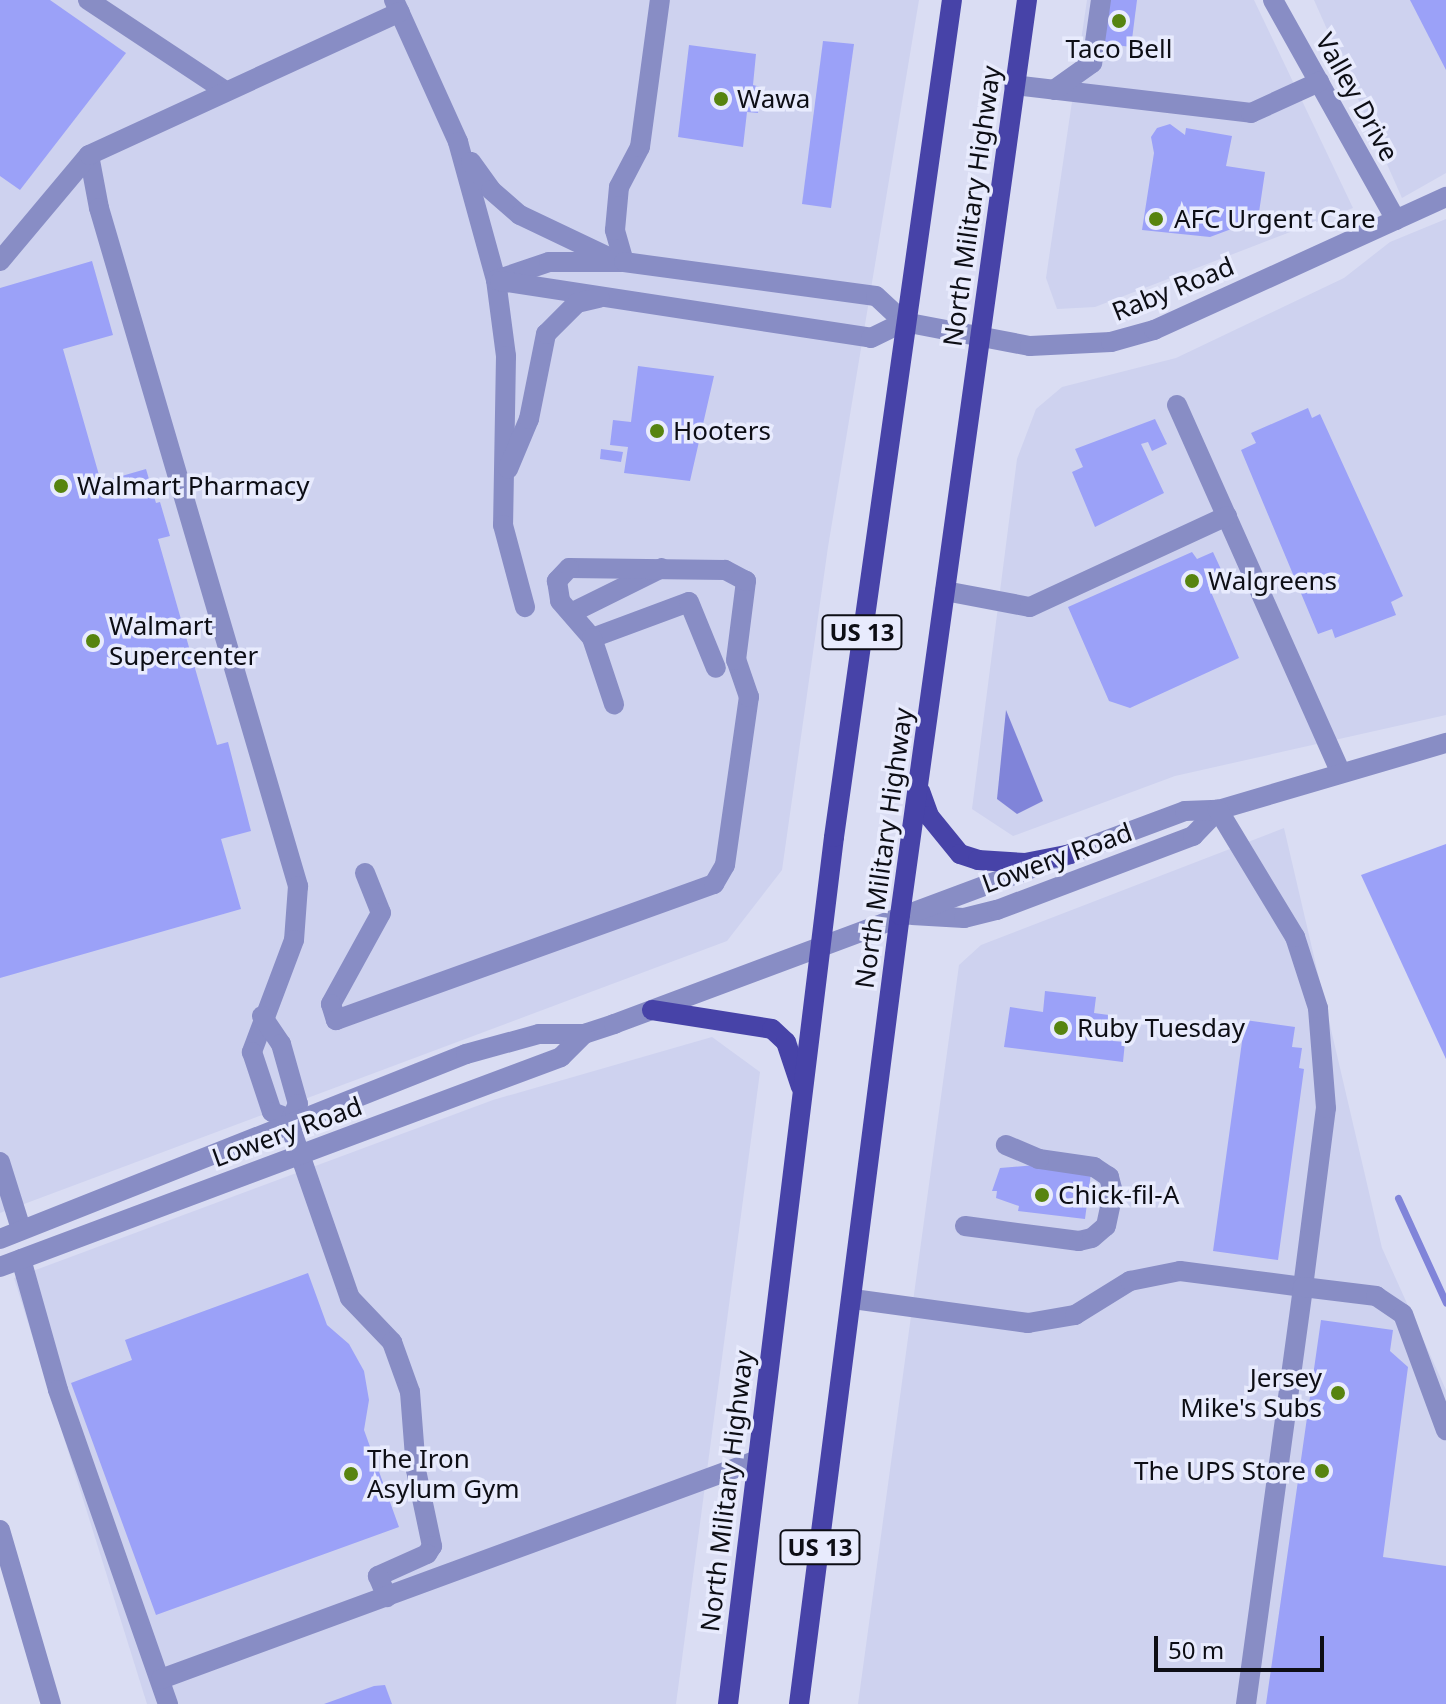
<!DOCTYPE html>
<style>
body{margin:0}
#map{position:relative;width:1446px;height:1704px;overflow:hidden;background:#daddf3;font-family:"Noto Sans",sans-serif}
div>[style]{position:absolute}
.built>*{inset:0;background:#ced2ef}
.water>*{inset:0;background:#8084d9}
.stream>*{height:7px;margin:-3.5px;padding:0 3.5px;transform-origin:3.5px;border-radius:3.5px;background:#8084d9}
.building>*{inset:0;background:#9ba1f8}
.minor>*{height:20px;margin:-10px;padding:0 10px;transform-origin:10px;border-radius:10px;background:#888dc5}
.major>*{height:20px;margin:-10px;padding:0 10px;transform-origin:10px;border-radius:10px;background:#4743a8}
.dots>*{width:22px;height:22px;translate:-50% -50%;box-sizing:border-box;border:4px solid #e8ebfd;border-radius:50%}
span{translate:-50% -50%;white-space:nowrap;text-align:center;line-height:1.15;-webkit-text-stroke:7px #e8ebfd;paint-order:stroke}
.shield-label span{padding:2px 6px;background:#e8ebfd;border:2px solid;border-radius:6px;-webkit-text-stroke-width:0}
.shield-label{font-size:24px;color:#0d0e15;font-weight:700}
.poi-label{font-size:26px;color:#0d0e15}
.left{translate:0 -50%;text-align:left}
.right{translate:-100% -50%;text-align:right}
.street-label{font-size:26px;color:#0d0e15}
.scale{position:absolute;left:1154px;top:1636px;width:170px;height:36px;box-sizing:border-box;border:4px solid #0d0e15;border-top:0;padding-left:10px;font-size:24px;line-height:28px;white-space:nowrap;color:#0d0e15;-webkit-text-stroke:6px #e8ebfd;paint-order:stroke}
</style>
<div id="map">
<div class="built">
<i style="clip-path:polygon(0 0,919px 0,828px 547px,782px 870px,727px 941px,0 1213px)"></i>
<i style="clip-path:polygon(1087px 0,1254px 0,1353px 208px,1095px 307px,1057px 309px,1046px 278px)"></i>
<i style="clip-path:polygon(1314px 0,1446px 0,1446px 173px,1402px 198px)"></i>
<i style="clip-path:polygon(1446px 219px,1446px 715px,1175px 776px,1013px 836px,972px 809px,1017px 459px,1036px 409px,1062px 387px,1176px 358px,1344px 278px,1390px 242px)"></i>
<i style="clip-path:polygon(1284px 828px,1382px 1248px,1446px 1390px,1446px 1704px,858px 1704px,959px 965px,981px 945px)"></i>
<i style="clip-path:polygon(712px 1037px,760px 1072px,676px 1704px,147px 1704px,14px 1278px,493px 1100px)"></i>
</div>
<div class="water">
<i style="clip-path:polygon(1006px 710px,1043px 801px,1017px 814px,997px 799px)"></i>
</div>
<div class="stream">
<i style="left:1398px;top:1198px;width:115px;rotate:65.4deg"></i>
</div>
<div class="building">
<i style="clip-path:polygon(0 0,50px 0,126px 53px,20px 190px,0 176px)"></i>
<i style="clip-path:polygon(1107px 0,1137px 0,1131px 47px,1100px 43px)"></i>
<i style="clip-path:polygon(1410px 0,1446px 0,1446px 70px)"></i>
<i style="clip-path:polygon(823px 41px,854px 44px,831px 208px,802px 204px)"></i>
<i style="clip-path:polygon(689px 45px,756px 54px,753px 85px,761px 87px,758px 113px,747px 112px,743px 147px,678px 137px)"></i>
<i style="clip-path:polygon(1170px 124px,1185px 135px,1186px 128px,1232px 136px,1226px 166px,1265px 172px,1258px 219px,1210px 237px,1142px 230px,1154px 153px,1151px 137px,1157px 128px)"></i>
<i style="clip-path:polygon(92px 261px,113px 335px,63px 349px,101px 482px,146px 469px,156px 503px,160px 502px,170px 536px,158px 539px,217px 745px,228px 742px,251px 831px,221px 839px,241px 909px,0 978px,0 288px)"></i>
<i style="clip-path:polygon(638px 366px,714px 376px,690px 481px,624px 473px,628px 447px,610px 445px,613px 420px,631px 422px)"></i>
<i style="clip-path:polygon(1308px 408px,1312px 418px,1320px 414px,1403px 596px,1391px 602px,1396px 615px,1335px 638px,1332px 629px,1318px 634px,1241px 450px,1256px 443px,1251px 433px)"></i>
<i style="clip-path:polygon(1155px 419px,1167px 444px,1152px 451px,1148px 442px,1141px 444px,1164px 493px,1095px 527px,1072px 472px,1083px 467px,1075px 449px)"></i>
<i style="clip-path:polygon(601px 449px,623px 452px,621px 462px,600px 459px)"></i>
<i style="clip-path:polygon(1192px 552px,1197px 559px,1213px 552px,1225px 578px,1208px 585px,1239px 658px,1130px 708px,1109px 701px,1068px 607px)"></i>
<i style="clip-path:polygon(1446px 844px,1446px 1059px,1361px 875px)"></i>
<i style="clip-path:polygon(1045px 991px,1096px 997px,1094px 1013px,1116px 1016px,1113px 1041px,1125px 1042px,1123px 1062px,1004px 1047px,1010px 1007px,1043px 1012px)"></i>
<i style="clip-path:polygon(1245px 1020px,1295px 1027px,1292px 1047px,1302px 1048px,1299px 1068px,1304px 1069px,1278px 1260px,1213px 1251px)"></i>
<i style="clip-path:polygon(1036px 1165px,1091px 1173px,1085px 1219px,1018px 1211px,1019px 1206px,996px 1198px,997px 1191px,992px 1191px,1000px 1168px)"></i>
<i style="clip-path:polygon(308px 1273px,327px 1325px,349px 1344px,364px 1371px,369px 1400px,364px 1430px,399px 1527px,156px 1615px,71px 1383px,132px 1360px,125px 1340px)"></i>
<i style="clip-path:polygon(1321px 1320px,1393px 1330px,1390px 1351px,1408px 1367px,1383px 1557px,1446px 1566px,1446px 1704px,1266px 1704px)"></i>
<i style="clip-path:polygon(385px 1685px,392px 1704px,324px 1704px,374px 1686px)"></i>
</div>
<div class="minor">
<i style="left:88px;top:0;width:163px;rotate:33.5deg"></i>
<i style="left:394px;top:0;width:156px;rotate:65.7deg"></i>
<i style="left:458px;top:142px;width:143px;rotate:74.6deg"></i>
<i style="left:496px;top:280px;width:77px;rotate:82.5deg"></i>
<i style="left:506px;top:356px;width:169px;rotate:91deg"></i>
<i style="left:503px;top:525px;width:85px;rotate:75deg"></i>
<i style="left:1273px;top:0;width:252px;rotate:60.8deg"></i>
<i style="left:1014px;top:85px;width:239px;rotate:6.7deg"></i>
<i style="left:1251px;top:113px;width:75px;rotate:-24.5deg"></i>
<i style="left:1054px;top:90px;width:47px;rotate:-35.4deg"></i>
<i style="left:1092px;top:63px;width:64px;rotate:-81.9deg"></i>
<i style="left:89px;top:155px;width:54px;rotate:79.3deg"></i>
<i style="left:99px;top:208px;width:707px;rotate:73.64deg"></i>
<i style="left:298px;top:886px;width:54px;rotate:94.2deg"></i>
<i style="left:294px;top:940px;width:120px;rotate:110.6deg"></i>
<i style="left:252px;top:1052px;width:63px;rotate:71.6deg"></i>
<i style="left:272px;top:1112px;width:17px;rotate:21deg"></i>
<i style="left:471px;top:162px;width:34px;rotate:54deg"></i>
<i style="left:491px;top:190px;width:38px;rotate:41deg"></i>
<i style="left:520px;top:215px;width:95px;rotate:25.5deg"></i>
<i style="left:0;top:261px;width:138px;rotate:-50deg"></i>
<i style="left:89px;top:155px;width:342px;rotate:-24.7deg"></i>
<i style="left:624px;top:262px;width:33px;rotate:-106deg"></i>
<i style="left:615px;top:230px;width:43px;rotate:-84.7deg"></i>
<i style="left:619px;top:187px;width:45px;rotate:-62.3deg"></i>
<i style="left:640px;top:147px;width:148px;rotate:-82.3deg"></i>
<i style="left:496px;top:280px;width:56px;rotate:-18.8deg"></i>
<i style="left:549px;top:262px;width:75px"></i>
<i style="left:624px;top:262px;width:254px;rotate:7.7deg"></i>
<i style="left:876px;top:296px;width:38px;rotate:43deg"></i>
<i style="left:500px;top:281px;width:375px;rotate:8.7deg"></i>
<i style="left:871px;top:338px;width:37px;rotate:-26deg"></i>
<i style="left:904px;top:322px;width:128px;rotate:10.8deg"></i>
<i style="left:1030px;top:346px;width:81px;rotate:-2.8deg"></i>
<i style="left:1111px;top:342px;width:45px;rotate:-15.6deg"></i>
<i style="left:1154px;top:330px;width:321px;rotate:-24.5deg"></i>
<i style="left:1177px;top:405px;width:401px;rotate:66deg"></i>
<i style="left:508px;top:469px;width:54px;rotate:-67.2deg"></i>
<i style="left:529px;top:419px;width:87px;rotate:-78.7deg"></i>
<i style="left:546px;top:334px;width:44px;rotate:-45deg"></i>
<i style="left:577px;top:303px;width:23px;rotate:-13deg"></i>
<i style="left:945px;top:591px;width:86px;rotate:10.7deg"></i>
<i style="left:1030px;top:607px;width:217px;rotate:-24.8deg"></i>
<i style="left:573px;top:612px;width:99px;rotate:-26.3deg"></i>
<i style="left:592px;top:638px;width:103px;rotate:-20.4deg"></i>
<i style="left:689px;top:602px;width:71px;rotate:67.8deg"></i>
<i style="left:365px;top:873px;width:43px;rotate:68.2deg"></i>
<i style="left:381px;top:913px;width:104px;rotate:118.8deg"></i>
<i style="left:331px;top:1004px;width:17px;rotate:73deg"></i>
<i style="left:336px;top:1020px;width:402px;rotate:-19.8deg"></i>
<i style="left:714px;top:884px;width:22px;rotate:-60deg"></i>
<i style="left:725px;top:865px;width:170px;rotate:-81.9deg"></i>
<i style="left:749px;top:697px;width:39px;rotate:-109deg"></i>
<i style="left:736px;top:660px;width:80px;rotate:-82.8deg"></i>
<i style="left:746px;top:581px;width:24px;rotate:-152deg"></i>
<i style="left:725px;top:570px;width:156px;rotate:-179.3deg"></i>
<i style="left:569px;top:568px;width:18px;rotate:133deg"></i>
<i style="left:557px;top:581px;width:20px;rotate:81deg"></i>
<i style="left:560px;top:601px;width:49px;rotate:49.1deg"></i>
<i style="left:592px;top:638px;width:70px;rotate:71.6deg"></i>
<i style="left:912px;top:915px;width:52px;rotate:3.3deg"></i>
<i style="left:964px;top:918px;width:34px;rotate:-14deg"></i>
<i style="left:997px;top:910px;width:210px;rotate:-20.7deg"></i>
<i style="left:1193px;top:836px;width:36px;rotate:-46deg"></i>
<i style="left:262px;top:1016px;width:34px;rotate:56deg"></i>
<i style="left:281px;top:1044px;width:62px;rotate:74.2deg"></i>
<i style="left:298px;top:1104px;width:21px;rotate:115deg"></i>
<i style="left:289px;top:1123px;width:185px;rotate:70.8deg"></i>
<i style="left:350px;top:1298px;width:61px;rotate:46.3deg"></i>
<i style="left:392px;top:1342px;width:53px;rotate:70.2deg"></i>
<i style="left:410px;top:1392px;width:78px;rotate:85.6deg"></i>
<i style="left:416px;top:1470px;width:78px;rotate:78.1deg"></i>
<i style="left:432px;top:1546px;width:9px;rotate:122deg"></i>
<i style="left:427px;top:1554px;width:54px;rotate:155.8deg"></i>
<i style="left:378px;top:1576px;width:23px;rotate:67deg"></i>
<i style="left:0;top:1162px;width:70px;rotate:72.6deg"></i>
<i style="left:965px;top:1226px;width:115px;rotate:7.5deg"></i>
<i style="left:1079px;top:1241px;width:13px;rotate:-13deg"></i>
<i style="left:1092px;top:1238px;width:18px;rotate:-41deg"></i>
<i style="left:1106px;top:1226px;width:35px;rotate:-78deg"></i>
<i style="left:1113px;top:1192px;width:16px;rotate:-105deg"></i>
<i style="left:1109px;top:1177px;width:18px;rotate:-146deg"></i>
<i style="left:1094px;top:1167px;width:56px;rotate:-171.7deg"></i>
<i style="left:1039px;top:1159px;width:36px;rotate:-157deg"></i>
<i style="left:0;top:1239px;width:501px;rotate:-21.65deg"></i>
<i style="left:466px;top:1054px;width:76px;rotate:-15.3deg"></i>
<i style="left:539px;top:1034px;width:45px"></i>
<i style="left:584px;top:1034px;width:32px;rotate:-18deg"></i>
<i style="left:614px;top:1024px;width:609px;rotate:-20.46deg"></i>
<i style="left:1185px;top:811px;width:33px;rotate:-2deg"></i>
<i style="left:1218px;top:810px;width:238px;rotate:-16.4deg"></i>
<i style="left:21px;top:1259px;width:136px;rotate:74.2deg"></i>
<i style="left:58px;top:1390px;width:333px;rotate:70.7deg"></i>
<i style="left:0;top:1267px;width:599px;rotate:-20.52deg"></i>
<i style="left:561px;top:1057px;width:33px;rotate:-45deg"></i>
<i style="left:853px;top:1299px;width:177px;rotate:7.8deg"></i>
<i style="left:1028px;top:1323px;width:48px;rotate:-9.7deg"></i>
<i style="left:1075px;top:1315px;width:65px;rotate:-31.7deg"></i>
<i style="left:1130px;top:1281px;width:51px;rotate:-11.3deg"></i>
<i style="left:1180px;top:1271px;width:124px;rotate:7.4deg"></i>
<i style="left:1303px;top:1287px;width:180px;rotate:-82.7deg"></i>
<i style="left:1326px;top:1108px;width:100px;rotate:-94.6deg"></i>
<i style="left:1318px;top:1008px;width:75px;rotate:-107.9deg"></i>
<i style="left:1295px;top:937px;width:149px;rotate:-121.2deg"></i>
<i style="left:0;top:1530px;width:181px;rotate:73.7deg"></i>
<i style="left:161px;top:1679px;width:633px;rotate:-20.15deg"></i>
<i style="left:1246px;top:1704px;width:421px;rotate:-82.2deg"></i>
<i style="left:1303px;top:1287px;width:74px;rotate:7deg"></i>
<i style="left:1376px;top:1296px;width:32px;rotate:34deg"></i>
<i style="left:1403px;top:1314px;width:124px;rotate:69.7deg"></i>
</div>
<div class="major">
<i style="left:920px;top:791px;width:27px;rotate:70deg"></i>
<i style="left:929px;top:816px;width:49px;rotate:50.8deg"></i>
<i style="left:960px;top:854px;width:19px;rotate:18deg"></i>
<i style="left:978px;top:860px;width:47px;rotate:3.7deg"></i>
<i style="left:1025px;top:863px;width:47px;rotate:-11.1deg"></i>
<i style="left:652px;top:1010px;width:121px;rotate:9deg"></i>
<i style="left:772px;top:1029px;width:19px;rotate:43deg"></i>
<i style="left:786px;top:1042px;width:47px;rotate:71.6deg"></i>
<i style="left:728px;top:1704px;width:873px;rotate:-83.03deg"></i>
<i style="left:834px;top:837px;width:845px;rotate:-81.98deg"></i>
<i style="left:799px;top:1704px;width:795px;rotate:-82.71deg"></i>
<i style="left:900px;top:915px;width:924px;rotate:-82.1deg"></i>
</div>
<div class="dots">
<i style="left:1119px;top:21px;background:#578410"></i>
<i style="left:721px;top:99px;background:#578410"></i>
<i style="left:1156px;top:219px;background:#578410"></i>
<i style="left:657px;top:431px;background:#578410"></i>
<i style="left:61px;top:486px;background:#578410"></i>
<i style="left:1192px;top:581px;background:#578410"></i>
<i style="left:93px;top:641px;background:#578410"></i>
<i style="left:1061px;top:1028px;background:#578410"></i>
<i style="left:1042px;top:1195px;background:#578410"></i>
<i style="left:1338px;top:1393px;background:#578410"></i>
<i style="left:1322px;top:1471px;background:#578410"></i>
<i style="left:351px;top:1474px;background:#578410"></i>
</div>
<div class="shield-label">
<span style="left:862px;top:632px">US 13</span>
<span style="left:820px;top:1547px">US 13</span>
</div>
<div class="poi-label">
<span style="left:1119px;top:49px">Taco Bell</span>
<span class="left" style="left:737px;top:99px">Wawa</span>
<span class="left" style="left:1174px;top:219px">AFC Urgent Care</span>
<span class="left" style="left:673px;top:431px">Hooters</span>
<span class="left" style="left:77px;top:486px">Walmart Pharmacy</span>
<span class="left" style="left:1208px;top:581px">Walgreens</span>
<span class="left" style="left:109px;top:641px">Walmart<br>Supercenter</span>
<span class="left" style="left:1077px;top:1028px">Ruby Tuesday</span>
<span class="left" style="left:1058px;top:1195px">Chick-fil-A</span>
<span class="right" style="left:1322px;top:1393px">Jersey<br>Mike's Subs</span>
<span class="left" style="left:367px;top:1474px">The Iron<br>Asylum Gym</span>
<span class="right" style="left:1306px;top:1471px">The UPS Store</span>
</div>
<div class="street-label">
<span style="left:1357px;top:97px;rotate:61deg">Valley Drive</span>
<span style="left:972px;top:206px;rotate:-82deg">North Military Highway</span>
<span style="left:1173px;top:289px;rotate:-22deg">Raby Road</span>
<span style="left:884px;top:848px;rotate:-82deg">North Military Highway</span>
<span style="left:1057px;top:858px;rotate:-20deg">Lowery Road</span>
<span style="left:287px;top:1132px;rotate:-20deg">Lowery Road</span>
<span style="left:727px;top:1491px;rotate:-83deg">North Military Highway</span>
</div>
<div class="scale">50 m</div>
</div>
